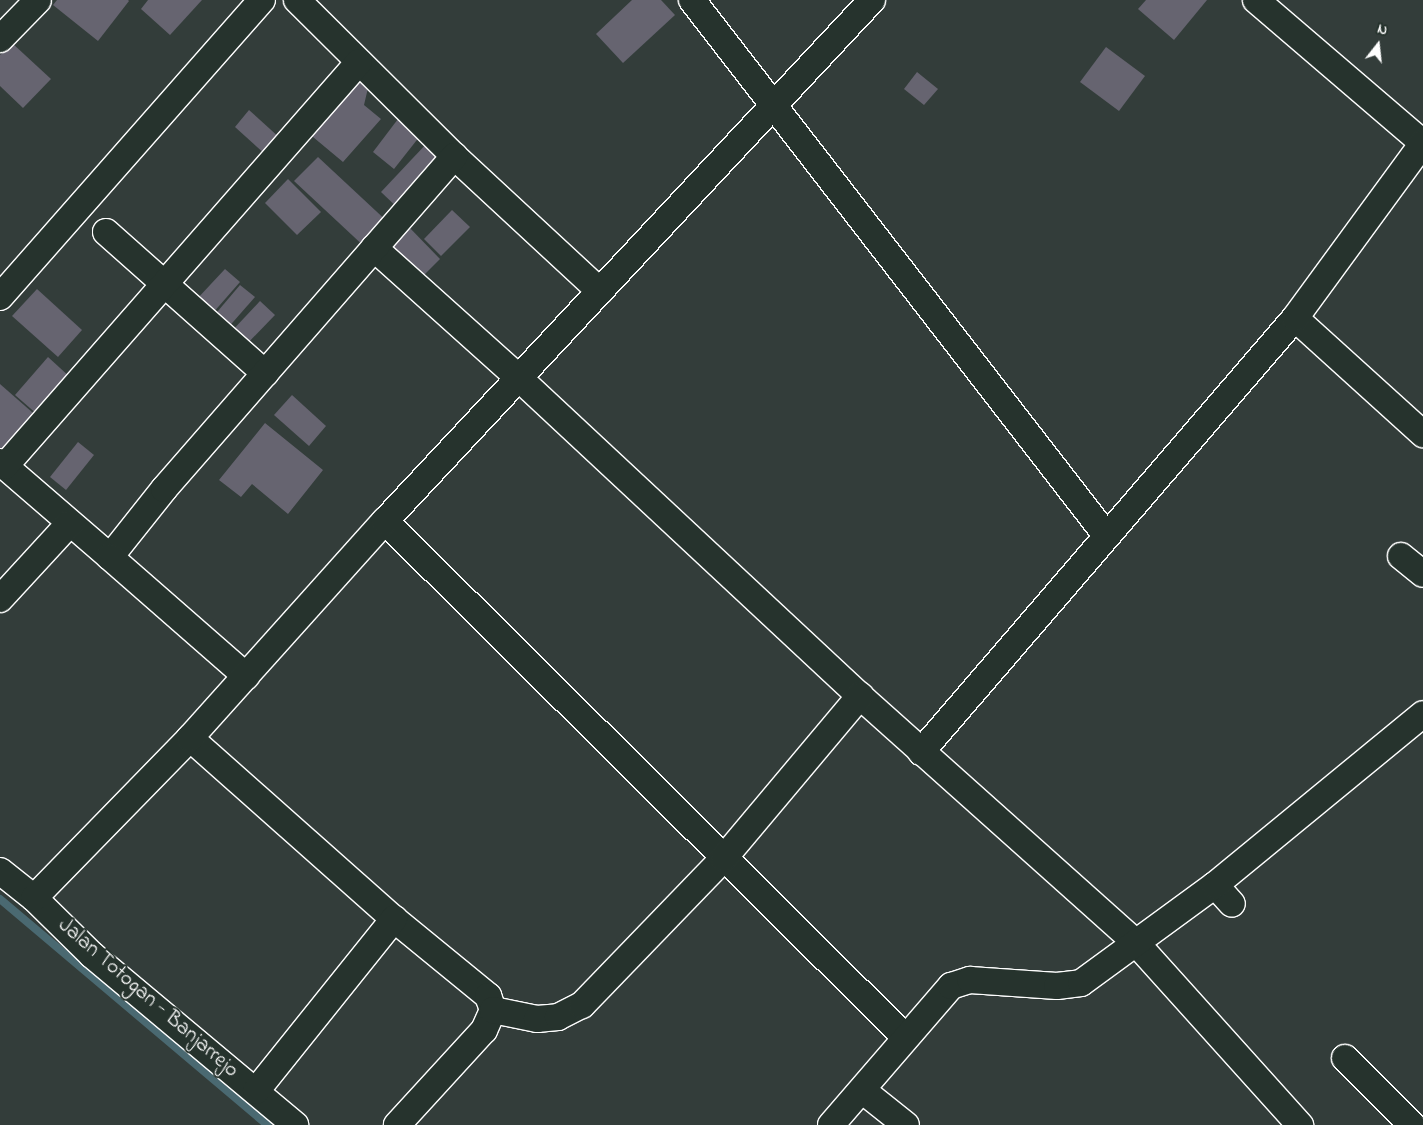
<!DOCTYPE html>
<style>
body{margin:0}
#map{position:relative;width:1423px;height:1125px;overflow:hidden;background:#333d3a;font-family:"Indie Flower",sans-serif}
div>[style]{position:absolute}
.stream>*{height:8px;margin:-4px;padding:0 4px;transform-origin:4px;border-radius:4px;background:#4a6971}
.building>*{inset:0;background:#666470}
.roads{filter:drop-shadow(1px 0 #fff) drop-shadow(-1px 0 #fff) drop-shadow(0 1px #fff) drop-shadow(0 -1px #fff)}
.minor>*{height:26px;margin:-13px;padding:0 13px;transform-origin:13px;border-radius:13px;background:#26332d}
span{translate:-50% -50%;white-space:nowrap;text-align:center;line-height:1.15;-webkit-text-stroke:4px #26332d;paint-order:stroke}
.street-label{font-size:21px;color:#fff}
.north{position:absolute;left:1353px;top:20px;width:50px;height:50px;-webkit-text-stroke:4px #26332d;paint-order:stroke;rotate:16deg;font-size:14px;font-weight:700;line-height:20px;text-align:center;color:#fff}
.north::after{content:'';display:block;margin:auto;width:18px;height:22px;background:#fff;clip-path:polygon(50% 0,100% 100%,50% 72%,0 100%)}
</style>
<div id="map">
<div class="stream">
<i style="left:0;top:899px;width:350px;rotate:40.2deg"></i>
</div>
<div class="building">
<i style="clip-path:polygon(57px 0,128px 0,129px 1px,98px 41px,53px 5px)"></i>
<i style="clip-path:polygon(148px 0,202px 0,170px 35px,141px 9px)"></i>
<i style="clip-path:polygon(632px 0,661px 0,675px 15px,623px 63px,596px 34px)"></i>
<i style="clip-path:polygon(1146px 0,1207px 0,1174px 40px,1138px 9px)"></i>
<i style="clip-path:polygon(12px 43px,51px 79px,23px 108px,0 86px,0 55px)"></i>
<i style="clip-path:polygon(1106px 47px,1145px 76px,1119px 111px,1080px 82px)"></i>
<i style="clip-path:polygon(917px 72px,938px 89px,924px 105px,904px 89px)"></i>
<i style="clip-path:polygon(355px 77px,368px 88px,364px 105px,381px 119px,343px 162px,307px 132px)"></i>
<i style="clip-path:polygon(249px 110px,281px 139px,266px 155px,235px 127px)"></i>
<i style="clip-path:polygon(398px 119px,420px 136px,394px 169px,373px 152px)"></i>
<i style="clip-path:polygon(428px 142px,447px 161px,401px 211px,381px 192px)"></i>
<i style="clip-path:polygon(318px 157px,391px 225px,368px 250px,294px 181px)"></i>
<i style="clip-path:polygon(288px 179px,321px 212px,297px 235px,265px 203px)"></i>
<i style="clip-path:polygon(452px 210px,470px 227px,441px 256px,424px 239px)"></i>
<i style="clip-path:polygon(407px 225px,440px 259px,416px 283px,382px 250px)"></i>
<i style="clip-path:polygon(225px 269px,240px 282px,212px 314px,196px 300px)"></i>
<i style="clip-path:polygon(240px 285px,255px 297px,226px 330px,212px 318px)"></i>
<i style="clip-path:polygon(37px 289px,82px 330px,58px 357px,12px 316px)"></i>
<i style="clip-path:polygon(260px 301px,275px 315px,244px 347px,230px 333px)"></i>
<i style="clip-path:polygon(48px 357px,71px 378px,38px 415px,15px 395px)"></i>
<i style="clip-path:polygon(0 384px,41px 420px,0 454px)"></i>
<i style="clip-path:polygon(292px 395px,326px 426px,309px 446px,274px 415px)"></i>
<i style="clip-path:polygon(265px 423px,323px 470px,288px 514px,252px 484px,241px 497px,219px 480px)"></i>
<i style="clip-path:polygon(78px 442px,94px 455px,66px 490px,50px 477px)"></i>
</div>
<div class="roads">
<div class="minor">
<i style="left:297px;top:0;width:221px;rotate:44.8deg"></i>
<i style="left:454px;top:156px;width:199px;rotate:42.8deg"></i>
<i style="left:692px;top:0;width:676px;rotate:52.27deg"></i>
<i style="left:1256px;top:0;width:220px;rotate:40.6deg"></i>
<i style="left:0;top:39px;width:54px;rotate:-45.7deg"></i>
<i style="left:106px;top:232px;width:213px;rotate:41.6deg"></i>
<i style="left:374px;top:248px;width:195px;rotate:41.9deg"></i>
<i style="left:519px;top:378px;width:466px;rotate:43deg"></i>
<i style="left:860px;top:696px;width:372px;rotate:41.8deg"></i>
<i style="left:1137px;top:944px;width:244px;rotate:48deg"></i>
<i style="left:0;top:297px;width:396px;rotate:-48.6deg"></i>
<i style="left:1295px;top:318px;width:173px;rotate:42.2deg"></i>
<i style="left:0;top:462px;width:145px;rotate:40.8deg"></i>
<i style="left:110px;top:557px;width:87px;rotate:-51.5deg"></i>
<i style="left:164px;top:489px;width:442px;rotate:-48.9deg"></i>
<i style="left:5px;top:466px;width:537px;rotate:-48.77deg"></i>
<i style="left:385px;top:521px;width:733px;rotate:44.78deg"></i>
<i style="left:1401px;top:556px;width:28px;rotate:39deg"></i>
<i style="left:110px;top:557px;width:181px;rotate:41.2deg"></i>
<i style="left:0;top:599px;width:102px;rotate:-47.4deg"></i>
<i style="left:190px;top:738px;width:273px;rotate:41.6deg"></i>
<i style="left:394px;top:919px;width:122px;rotate:39.3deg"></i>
<i style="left:488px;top:996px;width:15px;rotate:70deg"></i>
<i style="left:493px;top:1010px;width:22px;rotate:114deg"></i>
<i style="left:484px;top:1030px;width:129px;rotate:132.5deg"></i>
<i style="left:921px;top:752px;width:573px;rotate:-49.25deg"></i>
<i style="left:1295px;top:318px;width:217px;rotate:-53.8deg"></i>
<i style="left:0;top:871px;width:43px;rotate:38.5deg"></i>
<i style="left:34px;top:898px;width:81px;rotate:44.5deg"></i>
<i style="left:92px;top:955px;width:265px;rotate:39.9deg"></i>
<i style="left:1215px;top:885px;width:25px;rotate:48deg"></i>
<i style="left:34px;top:898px;width:223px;rotate:-45.7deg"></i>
<i style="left:190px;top:738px;width:292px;rotate:-48.1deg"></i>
<i style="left:385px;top:521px;width:713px;rotate:-46.93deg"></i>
<i style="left:493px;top:1010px;width:45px;rotate:11.6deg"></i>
<i style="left:537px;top:1019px;width:21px;rotate:-5deg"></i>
<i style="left:558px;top:1017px;width:27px;rotate:-27deg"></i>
<i style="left:582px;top:1005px;width:204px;rotate:-46deg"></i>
<i style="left:724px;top:858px;width:212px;rotate:-50deg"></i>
<i style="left:1345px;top:1058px;width:95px;rotate:45deg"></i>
<i style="left:862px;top:1090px;width:56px;rotate:38.5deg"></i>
<i style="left:256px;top:1091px;width:221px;rotate:-51.3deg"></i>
<i style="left:831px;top:1125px;width:184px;rotate:-49.2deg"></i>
<i style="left:951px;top:986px;width:20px;rotate:-18deg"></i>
<i style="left:970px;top:980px;width:87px;rotate:3.9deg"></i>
<i style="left:1057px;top:986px;width:24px;rotate:-7deg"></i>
<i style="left:1081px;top:983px;width:166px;rotate:-36.2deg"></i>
<i style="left:1215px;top:885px;width:269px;rotate:-39.4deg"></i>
</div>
</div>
<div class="street-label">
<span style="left:148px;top:998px;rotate:41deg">Jalan Totogan - Banjarrejo</span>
</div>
<div class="north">N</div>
</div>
